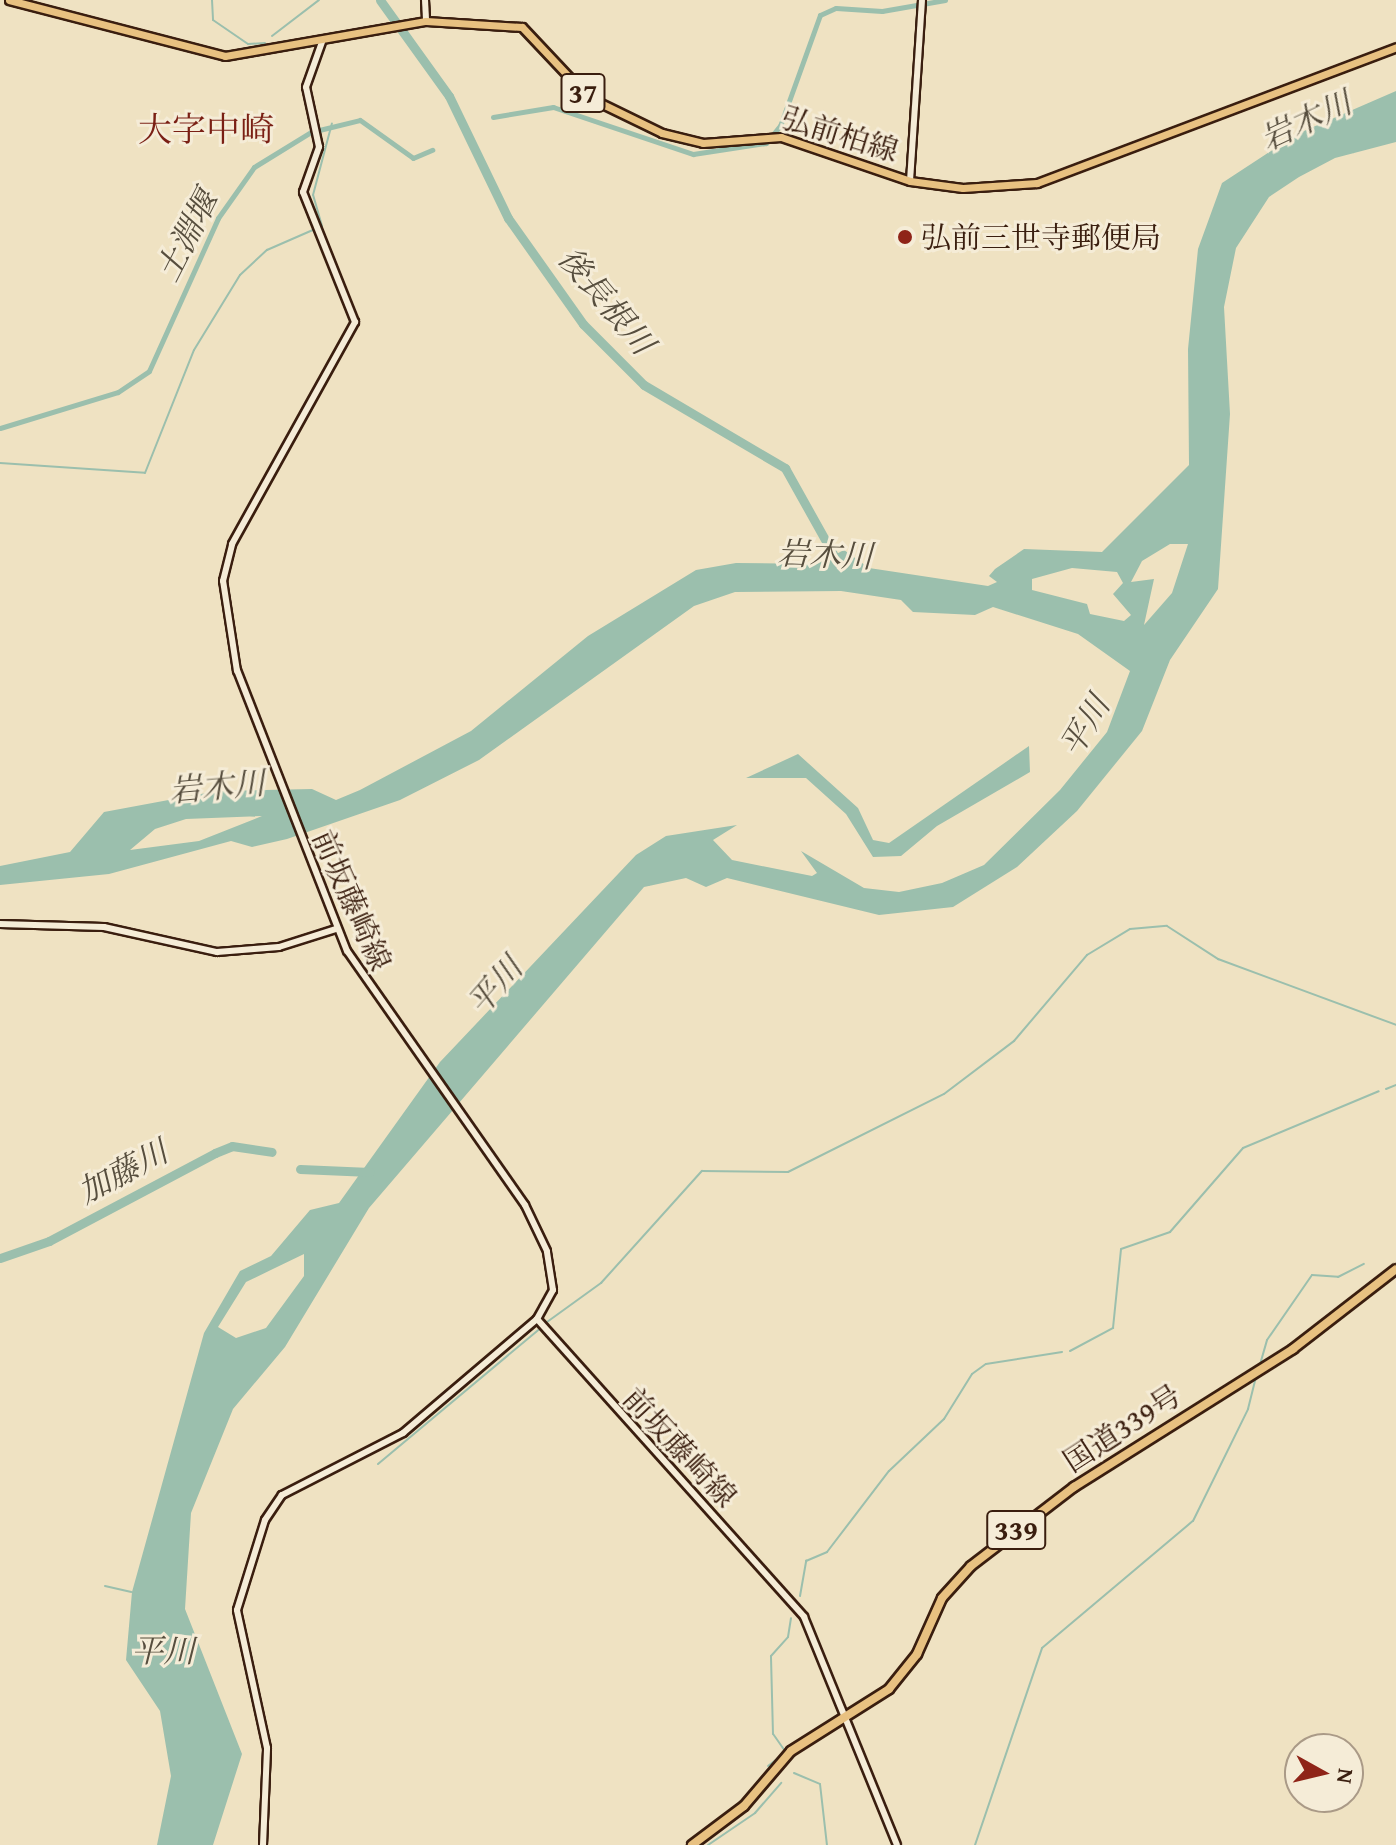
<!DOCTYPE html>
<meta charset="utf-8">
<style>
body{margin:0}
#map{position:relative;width:1396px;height:1845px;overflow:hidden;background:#efe2c2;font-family:"Gentium Book Plus","Noto Serif JP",serif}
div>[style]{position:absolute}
.water>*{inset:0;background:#9bbfad}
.stream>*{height:2px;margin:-1px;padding:0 1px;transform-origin:1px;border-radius:1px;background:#9bbfad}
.canal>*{height:5px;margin:-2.5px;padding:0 2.5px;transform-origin:2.5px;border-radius:2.5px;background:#9bbfad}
.river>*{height:9px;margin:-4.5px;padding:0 4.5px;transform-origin:4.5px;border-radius:4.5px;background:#9bbfad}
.roads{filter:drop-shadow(2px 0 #3a1e0f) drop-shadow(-2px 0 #3a1e0f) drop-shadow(0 2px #3a1e0f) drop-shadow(0 -2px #3a1e0f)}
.secondary>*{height:6px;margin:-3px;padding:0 3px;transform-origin:3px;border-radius:3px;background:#f5ecd7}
.primary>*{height:7px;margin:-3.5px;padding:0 3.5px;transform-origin:3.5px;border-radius:3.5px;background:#e8c181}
.highway>*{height:8px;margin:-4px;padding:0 4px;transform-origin:4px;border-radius:4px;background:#e8c181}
.dots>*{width:22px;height:22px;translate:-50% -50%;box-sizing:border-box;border:4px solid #f5ecd7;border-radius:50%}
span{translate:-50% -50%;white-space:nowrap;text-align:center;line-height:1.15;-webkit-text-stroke:6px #f5ecd7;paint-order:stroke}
.shield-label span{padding:2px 6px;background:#f5ecd7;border:2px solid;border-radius:6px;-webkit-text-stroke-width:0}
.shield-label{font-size:28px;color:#3a1e0f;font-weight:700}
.street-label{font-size:30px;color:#3a1e0f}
.poi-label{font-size:30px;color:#3a1e0f}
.left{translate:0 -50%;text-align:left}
.water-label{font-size:32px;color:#574e3e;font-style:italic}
.quarter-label{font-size:34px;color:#7a1f14}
.north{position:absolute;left:1284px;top:1733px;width:80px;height:80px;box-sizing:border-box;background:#f5ecd7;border:2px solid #aa9a87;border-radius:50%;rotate:98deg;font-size:22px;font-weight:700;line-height:32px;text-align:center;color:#3a1e0f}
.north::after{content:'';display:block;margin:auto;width:28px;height:36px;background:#8f2418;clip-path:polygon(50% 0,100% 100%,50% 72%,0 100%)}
</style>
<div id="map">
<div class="water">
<i style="clip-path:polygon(evenodd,1396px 91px,1396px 142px,1335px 158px,1299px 177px,1269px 197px,1236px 248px,1224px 307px,1230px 414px,1218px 589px,1170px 660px,1142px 731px,1077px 811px,1017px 867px,953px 907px,879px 915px,727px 878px,706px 887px,686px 878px,644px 887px,369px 1208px,285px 1347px,233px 1409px,191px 1513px,185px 1609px,242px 1754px,213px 1845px,157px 1845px,171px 1776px,160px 1711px,126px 1660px,132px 1592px,204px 1333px,240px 1271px,271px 1256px,310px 1210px,339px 1203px,440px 1062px,636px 855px,666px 836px,737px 825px,713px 840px,732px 860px,812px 876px,817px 873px,801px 851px,864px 888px,899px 892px,942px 883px,984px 865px,1060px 790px,1107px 732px,1130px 671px,1078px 634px,993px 607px,975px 615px,913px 612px,901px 600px,841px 591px,735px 592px,694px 606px,479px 760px,400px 800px,287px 839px,252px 847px,231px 841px,109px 874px,0 885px,0 866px,70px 852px,104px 812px,217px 791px,312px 789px,336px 800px,360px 790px,471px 731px,588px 636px,696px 570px,736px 563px,817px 564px,844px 550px,869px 568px,988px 586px,997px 582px,989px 576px,995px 569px,1024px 549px,1102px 552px,1189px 465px,1188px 349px,1198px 249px,1222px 183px,1297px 134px,1396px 91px,1170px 544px,1188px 544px,1172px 593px,1144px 625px,1154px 579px,1131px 582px,1142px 561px,1170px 544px,1396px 91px,1072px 568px,1117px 572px,1123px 583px,1113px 594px,1131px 615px,1124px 621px,1090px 614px,1087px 604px,1032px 590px,1032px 579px,1072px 568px,1396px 91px,262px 816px,199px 841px,130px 850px,155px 829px,186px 819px,262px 816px,1396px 91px,304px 1254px,304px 1276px,266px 1328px,236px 1338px,218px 1327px,246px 1282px,304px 1254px)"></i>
<i style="clip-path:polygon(1029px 746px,1030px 772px,937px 826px,901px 856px,873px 857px,846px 814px,806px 778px,746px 778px,798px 754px,858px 808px,873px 840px,889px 843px)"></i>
</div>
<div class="stream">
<i style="left:212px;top:0;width:20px;rotate:87deg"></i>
<i style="left:213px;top:20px;width:42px;rotate:34.4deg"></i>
<i style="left:248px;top:44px;width:17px;rotate:-3deg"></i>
<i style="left:272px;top:36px;width:59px;rotate:-37.5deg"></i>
<i style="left:0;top:463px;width:145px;rotate:3.9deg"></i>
<i style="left:145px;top:473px;width:132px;rotate:-68.3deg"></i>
<i style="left:194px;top:350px;width:88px;rotate:-58.5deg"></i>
<i style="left:240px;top:275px;width:37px;rotate:-43deg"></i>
<i style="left:267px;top:250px;width:60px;rotate:-23.6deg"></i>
<i style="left:322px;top:226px;width:32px;rotate:-106deg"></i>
<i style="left:313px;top:195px;width:74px;rotate:-75.2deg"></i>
<i style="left:1386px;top:1089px;width:11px;rotate:-22deg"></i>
<i style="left:547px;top:1322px;width:67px;rotate:-35.8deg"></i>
<i style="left:601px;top:1283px;width:151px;rotate:-48deg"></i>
<i style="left:702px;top:1171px;width:86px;rotate:0.7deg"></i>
<i style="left:788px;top:1172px;width:174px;rotate:-26.6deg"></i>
<i style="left:944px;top:1094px;width:88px;rotate:-37.1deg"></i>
<i style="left:1014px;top:1041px;width:113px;rotate:-49.7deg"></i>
<i style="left:1087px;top:955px;width:50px;rotate:-31.2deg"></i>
<i style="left:1130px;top:929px;width:37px;rotate:-5deg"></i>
<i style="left:1167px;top:926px;width:61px;rotate:32.9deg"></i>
<i style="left:1218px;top:959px;width:190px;rotate:20.3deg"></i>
<i style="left:1070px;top:1351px;width:49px;rotate:-28.1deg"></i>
<i style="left:1113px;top:1328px;width:79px;rotate:-84.2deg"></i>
<i style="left:1121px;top:1249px;width:52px;rotate:-19.1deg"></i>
<i style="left:1170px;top:1232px;width:111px;rotate:-49deg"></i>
<i style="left:1243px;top:1148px;width:147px;rotate:-22.7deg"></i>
<i style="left:1259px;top:1368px;width:29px;rotate:-74deg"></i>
<i style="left:1267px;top:1340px;width:79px;rotate:-55.3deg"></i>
<i style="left:1312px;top:1275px;width:26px;rotate:4deg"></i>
<i style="left:1338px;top:1277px;width:29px;rotate:-27deg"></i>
<i style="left:378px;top:1464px;width:209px;rotate:-39.9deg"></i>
<i style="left:105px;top:1586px;width:27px;rotate:13deg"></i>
<i style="left:800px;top:1596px;width:36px;rotate:-80deg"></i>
<i style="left:806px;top:1561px;width:23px;rotate:-23deg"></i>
<i style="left:827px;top:1552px;width:102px;rotate:-52.6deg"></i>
<i style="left:889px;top:1471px;width:76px;rotate:-43.4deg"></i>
<i style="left:944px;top:1419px;width:53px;rotate:-58.1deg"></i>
<i style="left:972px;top:1374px;width:17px;rotate:-36deg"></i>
<i style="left:986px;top:1364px;width:77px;rotate:-9deg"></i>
<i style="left:785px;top:1751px;width:21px;rotate:-125deg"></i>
<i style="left:773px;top:1734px;width:78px;rotate:-91.5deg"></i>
<i style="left:771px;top:1656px;width:25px;rotate:-48deg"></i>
<i style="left:788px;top:1637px;width:19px;rotate:-81deg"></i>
<i style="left:768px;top:1766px;width:16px;rotate:-38deg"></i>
<i style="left:794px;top:1773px;width:28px;rotate:23deg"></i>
<i style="left:820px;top:1784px;width:61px;rotate:83.5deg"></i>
<i style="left:708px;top:1845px;width:57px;rotate:-34.2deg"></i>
<i style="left:755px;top:1813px;width:40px;rotate:-49deg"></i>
<i style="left:975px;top:1845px;width:208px;rotate:-71.2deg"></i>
<i style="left:1042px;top:1648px;width:197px;rotate:-40.1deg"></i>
<i style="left:1193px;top:1521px;width:125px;rotate:-63.8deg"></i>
<i style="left:1248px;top:1409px;width:36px;rotate:-76deg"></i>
</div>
<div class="canal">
<i style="left:493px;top:117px;width:61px;rotate:-9.5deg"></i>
<i style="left:553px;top:107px;width:148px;rotate:18.6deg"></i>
<i style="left:693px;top:154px;width:74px;rotate:-8.6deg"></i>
<i style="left:766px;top:143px;width:22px;rotate:-51deg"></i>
<i style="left:780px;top:126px;width:118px;rotate:-70.2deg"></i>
<i style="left:820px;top:15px;width:17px;rotate:-24deg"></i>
<i style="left:836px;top:8px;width:46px;rotate:3.7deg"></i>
<i style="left:882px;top:11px;width:64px;rotate:-9.9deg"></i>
<i style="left:0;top:428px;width:123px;rotate:-17deg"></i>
<i style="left:118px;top:392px;width:37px;rotate:-34deg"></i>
<i style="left:149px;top:371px;width:168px;rotate:-65.7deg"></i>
<i style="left:218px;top:218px;width:62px;rotate:-54.8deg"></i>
<i style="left:254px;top:167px;width:67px;rotate:-31.6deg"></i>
<i style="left:311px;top:132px;width:50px;rotate:-13.8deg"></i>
<i style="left:360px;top:120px;width:65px;rotate:35.6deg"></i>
<i style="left:413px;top:158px;width:21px;rotate:-23deg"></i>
</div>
<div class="river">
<i style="left:380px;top:0;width:118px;rotate:54.3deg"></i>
<i style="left:449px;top:96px;width:136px;rotate:64.2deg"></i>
<i style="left:508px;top:218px;width:130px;rotate:54.7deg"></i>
<i style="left:583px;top:324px;width:86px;rotate:45deg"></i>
<i style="left:644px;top:385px;width:164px;rotate:30.5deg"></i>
<i style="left:785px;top:468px;width:109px;rotate:60.8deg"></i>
<i style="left:300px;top:1169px;width:70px;rotate:2.5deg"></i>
<i style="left:0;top:1258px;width:52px;rotate:-19.1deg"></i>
<i style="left:49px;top:1241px;width:188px;rotate:-27.9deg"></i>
<i style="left:215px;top:1153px;width:18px;rotate:-22deg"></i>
<i style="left:232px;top:1146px;width:40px;rotate:8.5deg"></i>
</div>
<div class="roads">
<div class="secondary">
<i style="left:425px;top:0;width:21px;rotate:87deg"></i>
<i style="left:910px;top:181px;width:181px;rotate:-86.2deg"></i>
<i style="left:0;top:924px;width:104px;rotate:1.7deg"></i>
<i style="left:104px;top:927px;width:116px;rotate:12.5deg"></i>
<i style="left:217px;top:952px;width:62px;rotate:-4.6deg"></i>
<i style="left:279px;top:947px;width:60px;rotate:-17.5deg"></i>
<i style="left:537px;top:1319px;width:400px;rotate:48.1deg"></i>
<i style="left:804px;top:1617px;width:246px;rotate:67.8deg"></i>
<i style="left:263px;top:1845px;width:97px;rotate:-87.6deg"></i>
<i style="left:267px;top:1748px;width:141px;rotate:-102.3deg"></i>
<i style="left:237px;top:1610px;width:94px;rotate:-72.7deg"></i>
<i style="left:265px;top:1520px;width:30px;rotate:-56deg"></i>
<i style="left:282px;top:1495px;width:136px;rotate:-27.1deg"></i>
<i style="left:403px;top:1433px;width:176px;rotate:-40.4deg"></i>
<i style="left:537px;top:1319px;width:33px;rotate:-61deg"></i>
<i style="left:553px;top:1290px;width:39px;rotate:-99deg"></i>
<i style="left:547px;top:1251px;width:51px;rotate:-115.6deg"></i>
<i style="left:525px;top:1205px;width:310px;rotate:-125deg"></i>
<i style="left:347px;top:951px;width:301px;rotate:-111.4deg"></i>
<i style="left:237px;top:671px;width:91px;rotate:-98.8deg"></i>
<i style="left:223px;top:581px;width:38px;rotate:-76deg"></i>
<i style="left:232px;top:544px;width:254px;rotate:-61deg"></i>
<i style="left:355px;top:322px;width:140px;rotate:-111.8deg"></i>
<i style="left:303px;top:192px;width:48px;rotate:-70.4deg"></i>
<i style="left:319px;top:147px;width:61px;rotate:-102.2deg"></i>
<i style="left:306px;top:87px;width:48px;rotate:-70.4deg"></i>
</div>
<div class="primary">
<i style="left:9px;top:0;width:223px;rotate:14.5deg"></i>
<i style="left:225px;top:56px;width:204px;rotate:-9.9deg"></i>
<i style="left:426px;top:21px;width:96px;rotate:3.6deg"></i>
<i style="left:522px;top:27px;width:96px;rotate:46.7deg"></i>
<i style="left:588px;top:97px;width:82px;rotate:25.9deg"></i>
<i style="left:662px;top:133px;width:42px;rotate:13.7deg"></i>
<i style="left:703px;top:143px;width:78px;rotate:-4.4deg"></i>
<i style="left:781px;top:137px;width:136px;rotate:18.8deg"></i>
<i style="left:910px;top:181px;width:53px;rotate:7.5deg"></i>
<i style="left:963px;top:188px;width:74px;rotate:-3.9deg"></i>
<i style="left:1037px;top:183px;width:384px;rotate:-20.7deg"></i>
</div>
<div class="highway">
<i style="left:692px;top:1845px;width:65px;rotate:-36.9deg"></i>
<i style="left:744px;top:1806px;width:72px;rotate:-49.5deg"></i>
<i style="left:791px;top:1751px;width:116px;rotate:-32.3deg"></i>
<i style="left:889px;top:1689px;width:45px;rotate:-51.3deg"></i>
<i style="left:917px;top:1654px;width:61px;rotate:-65.9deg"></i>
<i style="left:942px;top:1598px;width:43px;rotate:-47.8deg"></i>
<i style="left:971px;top:1566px;width:130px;rotate:-37.5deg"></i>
<i style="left:1074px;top:1487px;width:259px;rotate:-32.2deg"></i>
<i style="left:1293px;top:1349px;width:130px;rotate:-37.8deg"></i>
</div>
</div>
<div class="dots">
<i style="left:905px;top:237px;background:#8f2418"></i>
</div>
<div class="shield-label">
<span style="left:583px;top:93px">37</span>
<span style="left:1016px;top:1530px">339</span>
</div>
<div class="street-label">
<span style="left:840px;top:134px;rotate:17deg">弘前柏線</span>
<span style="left:352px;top:900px;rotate:66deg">前坂藤崎線</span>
<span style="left:1122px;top:1428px;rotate:-33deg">国道339号</span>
<span style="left:680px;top:1447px;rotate:47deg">前坂藤崎線</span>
</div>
<div class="poi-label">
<span class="left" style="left:921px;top:237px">弘前三世寺郵便局</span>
</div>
<div class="water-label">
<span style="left:1306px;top:121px;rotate:-25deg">岩木川</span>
<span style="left:187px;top:236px;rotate:-63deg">土淵堰</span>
<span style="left:606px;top:301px;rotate:50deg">後長根川</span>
<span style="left:825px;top:555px;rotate:2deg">岩木川</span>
<span style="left:1085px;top:726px;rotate:-59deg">平川</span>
<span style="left:217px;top:787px;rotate:-5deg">岩木川</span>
<span style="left:495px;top:986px;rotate:-49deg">平川</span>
<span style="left:123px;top:1172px;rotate:-28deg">加藤川</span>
<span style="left:163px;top:1651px">平川</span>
</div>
<div class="quarter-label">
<span style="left:206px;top:129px">大字中崎</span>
</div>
<div class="north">N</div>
</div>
